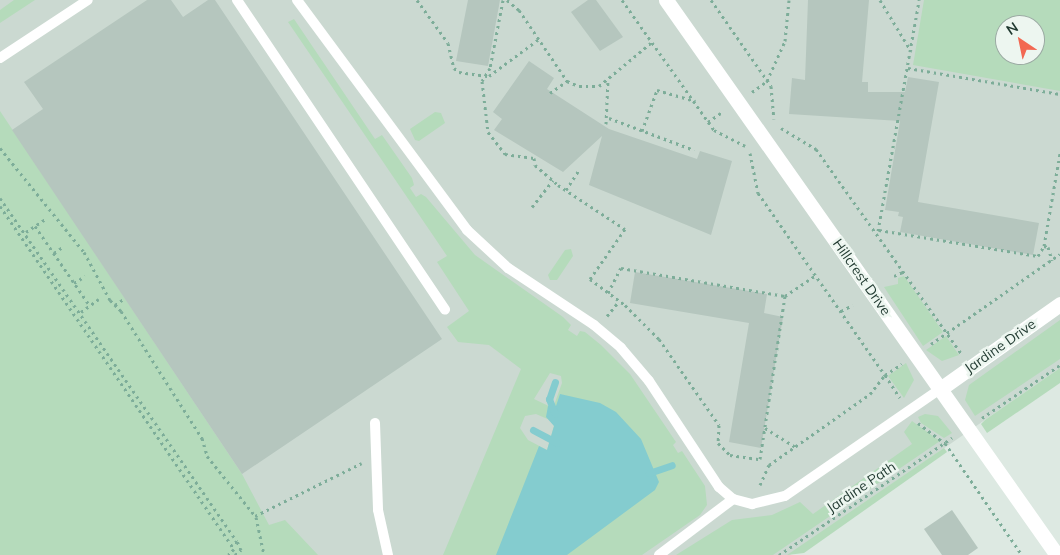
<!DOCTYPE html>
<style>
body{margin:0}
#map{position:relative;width:1060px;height:555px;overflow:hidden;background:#dde9e2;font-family:Mulish,sans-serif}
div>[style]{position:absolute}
.built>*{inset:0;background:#cbd9d1}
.green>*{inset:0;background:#b5dbbb}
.water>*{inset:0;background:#84cccf}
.stream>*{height:7px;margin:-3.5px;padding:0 3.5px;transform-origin:3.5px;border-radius:3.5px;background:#84cccf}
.building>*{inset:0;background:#b5c6be}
.path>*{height:3px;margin-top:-1.5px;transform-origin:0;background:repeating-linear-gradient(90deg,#7dad99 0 2.5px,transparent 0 6.5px)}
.service>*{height:10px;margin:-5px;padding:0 5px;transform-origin:5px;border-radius:5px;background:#fff}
.minor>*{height:15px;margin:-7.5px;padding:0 7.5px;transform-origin:7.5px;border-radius:7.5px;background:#fff}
span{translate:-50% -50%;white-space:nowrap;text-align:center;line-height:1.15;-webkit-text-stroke:5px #edf6f0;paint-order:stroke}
.street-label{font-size:14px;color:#1f382f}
.north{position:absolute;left:995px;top:15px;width:50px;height:50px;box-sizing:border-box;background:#edf6f0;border:1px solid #9baaa3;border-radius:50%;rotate:326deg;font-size:14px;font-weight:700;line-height:20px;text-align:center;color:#1f382f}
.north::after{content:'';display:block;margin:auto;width:18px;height:22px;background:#f26852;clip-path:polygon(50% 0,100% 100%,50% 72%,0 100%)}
</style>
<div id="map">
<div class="built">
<i style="clip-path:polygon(evenodd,0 0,1060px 0,1060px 368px,790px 555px,0 555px,0 0,1005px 25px,1035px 25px,1035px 55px,1005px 55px,1005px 25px)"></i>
</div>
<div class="green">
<i style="clip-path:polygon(14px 0,35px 0,0 23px,0 10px)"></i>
<i style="clip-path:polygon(evenodd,924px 0,1060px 0,1060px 91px,913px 65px,924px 0,1005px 25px,1035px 25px,1035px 55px,1005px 55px,1005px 25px)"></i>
<i style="clip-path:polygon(evenodd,294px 19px,375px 139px,382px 135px,412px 178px,414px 185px,410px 188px,416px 197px,421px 194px,426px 197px,475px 255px,563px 317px,571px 325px,568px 330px,577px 336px,580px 331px,585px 332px,601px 345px,630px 374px,676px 442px,673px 445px,678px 453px,682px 451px,705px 486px,707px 505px,700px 515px,642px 555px,443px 555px,521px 369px,489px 345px,458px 342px,447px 327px,469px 311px,437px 262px,447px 256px,288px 22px,294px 19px,550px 373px,561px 376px,562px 383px,553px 408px,534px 399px,550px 373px,294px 19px,536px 414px,552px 421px,554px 426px,547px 450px,528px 440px,520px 428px,525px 416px,536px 414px)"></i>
<i style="clip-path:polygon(0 111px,242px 474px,269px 525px,285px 520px,318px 555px,0 555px)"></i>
<i style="clip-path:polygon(435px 112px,441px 113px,445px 123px,419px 141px,415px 140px,410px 129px)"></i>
<i style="clip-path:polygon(571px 249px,573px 256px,557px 280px,550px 280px,548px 275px,565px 250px)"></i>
<i style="clip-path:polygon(904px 276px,943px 332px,923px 346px,884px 287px,898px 284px,898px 278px)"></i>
<i style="clip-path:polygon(1060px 320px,1060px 359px,975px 416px,965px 400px,969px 385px)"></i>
<i style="clip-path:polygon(946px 336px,959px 355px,942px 361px,926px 350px)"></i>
<i style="clip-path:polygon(906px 363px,914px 380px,904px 398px,888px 376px)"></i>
<i style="clip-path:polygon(1060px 368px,1060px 383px,987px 433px,981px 424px,985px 420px)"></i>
<i style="clip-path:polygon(925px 414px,938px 416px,952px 433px,944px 438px,921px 423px,918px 417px)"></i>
<i style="clip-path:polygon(912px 421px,940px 441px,773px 555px,676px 555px,732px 520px,772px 515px,800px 502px,813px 514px,912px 444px,904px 432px)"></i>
<i style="clip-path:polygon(944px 448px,947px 452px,804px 553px,787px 555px)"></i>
</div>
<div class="water">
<i style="clip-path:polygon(560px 394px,600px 403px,616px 412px,641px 439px,659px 482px,655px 490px,567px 555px,496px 555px,539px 446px,547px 450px,554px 426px,546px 417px,548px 406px,556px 406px)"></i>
</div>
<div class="stream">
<i style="left:555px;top:382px;width:18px;rotate:109deg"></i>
<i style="left:549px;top:399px;width:16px;rotate:68deg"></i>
<i style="left:533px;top:430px;width:27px;rotate:28deg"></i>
<i style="left:649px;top:473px;width:24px;rotate:-19deg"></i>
</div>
<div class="building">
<i style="clip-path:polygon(147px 0,171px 0,183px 17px,208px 0,215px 0,442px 339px,242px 474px,12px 130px,43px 109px,24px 82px)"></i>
<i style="clip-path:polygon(468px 0,500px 0,488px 66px,456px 61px)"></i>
<i style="clip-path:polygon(588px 0,596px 0,623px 37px,600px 51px,571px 12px)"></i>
<i style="clip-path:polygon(808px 0,869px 0,862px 82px,868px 82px,868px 92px,905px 92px,908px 77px,939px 82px,918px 202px,1039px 223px,1033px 255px,900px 232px,903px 217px,898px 216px,899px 212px,885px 210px,900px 121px,789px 114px,792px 78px,805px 80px)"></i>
<i style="clip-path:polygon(529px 61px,554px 78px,547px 89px,609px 129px,697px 159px,700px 151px,732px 161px,711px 235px,589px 185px,602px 136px,563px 172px,494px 130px,502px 119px,493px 112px)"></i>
<i style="clip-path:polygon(635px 272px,767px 294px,764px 313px,783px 317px,761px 448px,729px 442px,749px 323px,630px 303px)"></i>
<i style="clip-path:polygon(952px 510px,978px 548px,968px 555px,942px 555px,924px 529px)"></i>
</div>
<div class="path">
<i style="left:417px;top:0;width:53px;rotate:54.2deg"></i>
<i style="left:448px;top:43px;width:26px;rotate:77deg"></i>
<i style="left:454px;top:68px;width:6px;rotate:39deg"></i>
<i style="left:459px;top:72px;width:30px;rotate:8deg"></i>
<i style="left:489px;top:76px;width:62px;rotate:-36.5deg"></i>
<i style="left:503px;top:0;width:69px;rotate:100.8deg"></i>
<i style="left:490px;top:68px;width:15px;rotate:122deg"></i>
<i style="left:482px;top:81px;width:51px;rotate:83.3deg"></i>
<i style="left:488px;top:132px;width:28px;rotate:52deg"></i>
<i style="left:505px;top:154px;width:29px;rotate:8deg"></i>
<i style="left:534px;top:158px;width:7px;rotate:82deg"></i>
<i style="left:535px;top:165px;width:30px;rotate:41deg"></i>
<i style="left:558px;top:185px;width:80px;rotate:33.3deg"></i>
<i style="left:625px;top:229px;width:61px;rotate:125deg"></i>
<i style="left:590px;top:279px;width:44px;rotate:36.6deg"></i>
<i style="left:625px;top:305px;width:48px;rotate:45deg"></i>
<i style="left:659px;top:339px;width:105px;rotate:55.1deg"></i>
<i style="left:719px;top:425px;width:18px;rotate:93deg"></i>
<i style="left:718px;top:443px;width:17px;rotate:45deg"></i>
<i style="left:730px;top:455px;width:30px;rotate:8deg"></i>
<i style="left:760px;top:459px;width:165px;rotate:-81.3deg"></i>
<i style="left:785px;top:296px;width:37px;rotate:-34deg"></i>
<i style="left:507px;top:0;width:16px;rotate:40deg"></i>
<i style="left:519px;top:10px;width:86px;rotate:55.9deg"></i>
<i style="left:567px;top:81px;width:13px;rotate:23deg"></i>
<i style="left:579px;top:86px;width:20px"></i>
<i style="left:599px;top:86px;width:69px;rotate:-39.7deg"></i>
<i style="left:622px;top:0;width:159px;rotate:54.7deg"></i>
<i style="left:714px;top:130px;width:35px;rotate:27deg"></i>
<i style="left:711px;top:0;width:105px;rotate:55.1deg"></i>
<i style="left:771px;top:86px;width:33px;rotate:85deg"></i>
<i style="left:880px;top:0;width:60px;rotate:58.7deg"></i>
<i style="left:908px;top:68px;width:154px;rotate:9.7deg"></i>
<i style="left:752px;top:92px;width:19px;rotate:-36deg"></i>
<i style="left:767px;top:81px;width:44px;rotate:-65.8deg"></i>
<i style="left:785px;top:41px;width:41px;rotate:-84.4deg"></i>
<i style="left:550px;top:93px;width:21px;rotate:-35deg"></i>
<i style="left:609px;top:118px;width:91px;rotate:20.6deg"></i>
<i style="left:708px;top:122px;width:19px;rotate:-35deg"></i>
<i style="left:606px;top:124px;width:44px;rotate:-87.4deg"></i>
<i style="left:781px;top:128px;width:41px;rotate:31deg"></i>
<i style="left:816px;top:149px;width:250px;rotate:54.6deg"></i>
<i style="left:642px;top:131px;width:44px;rotate:-69.9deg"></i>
<i style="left:657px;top:90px;width:40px;rotate:16deg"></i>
<i style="left:0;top:148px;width:134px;rotate:51.1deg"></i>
<i style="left:84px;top:252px;width:55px;rotate:61.6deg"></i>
<i style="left:110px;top:300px;width:16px;rotate:45deg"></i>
<i style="left:121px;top:311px;width:151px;rotate:57.5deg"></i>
<i style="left:202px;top:438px;width:19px;rotate:74deg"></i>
<i style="left:207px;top:456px;width:78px;rotate:51.2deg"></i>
<i style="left:256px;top:517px;width:39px;rotate:78deg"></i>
<i style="left:750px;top:153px;width:41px;rotate:78.7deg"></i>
<i style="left:758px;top:193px;width:222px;rotate:55.1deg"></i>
<i style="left:885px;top:375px;width:20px;rotate:-33deg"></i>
<i style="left:566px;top:190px;width:24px;rotate:-57deg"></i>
<i style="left:0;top:198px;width:417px;rotate:55.4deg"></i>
<i style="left:237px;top:541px;width:6px;rotate:141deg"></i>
<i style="left:0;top:206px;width:415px;rotate:55.7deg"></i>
<i style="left:234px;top:549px;width:8px;rotate:135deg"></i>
<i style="left:532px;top:207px;width:34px;rotate:-52deg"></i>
<i style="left:35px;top:226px;width:97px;rotate:55.5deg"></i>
<i style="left:879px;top:230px;width:161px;rotate:9.3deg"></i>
<i style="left:1038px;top:256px;width:12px;rotate:-59deg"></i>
<i style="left:1044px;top:246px;width:94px;rotate:-80.2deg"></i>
<i style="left:878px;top:231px;width:235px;rotate:-79.9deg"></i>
<i style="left:26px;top:232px;width:23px;rotate:-34deg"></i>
<i style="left:1044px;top:246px;width:4px;rotate:14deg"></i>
<i style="left:1048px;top:247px;width:14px;rotate:73deg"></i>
<i style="left:54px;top:253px;width:12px;rotate:-35deg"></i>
<i style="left:894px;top:276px;width:10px;rotate:-24deg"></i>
<i style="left:74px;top:283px;width:13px;rotate:-32deg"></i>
<i style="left:608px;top:293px;width:28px;rotate:-63deg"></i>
<i style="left:621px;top:268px;width:166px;rotate:9.7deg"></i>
<i style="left:115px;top:305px;width:12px;rotate:-35deg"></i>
<i style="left:841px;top:311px;width:13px;rotate:-27deg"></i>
<i style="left:81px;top:312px;width:22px;rotate:-36deg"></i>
<i style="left:607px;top:316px;width:19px;rotate:-51deg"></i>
<i style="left:931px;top:344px;width:157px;rotate:-34.9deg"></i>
<i style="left:982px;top:418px;width:94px;rotate:-34.2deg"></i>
<i style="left:918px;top:423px;width:34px;rotate:37deg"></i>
<i style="left:945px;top:443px;width:136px;rotate:55.5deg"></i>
<i style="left:765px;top:428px;width:36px;rotate:32deg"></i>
<i style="left:760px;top:485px;width:22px;rotate:-66deg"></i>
<i style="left:769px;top:465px;width:123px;rotate:-35.1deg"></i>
<i style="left:870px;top:394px;width:24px;rotate:-52deg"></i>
<i style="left:885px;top:375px;width:27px;rotate:57deg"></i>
<i style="left:255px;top:516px;width:119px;rotate:-26.4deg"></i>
<i style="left:235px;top:555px;width:8px;rotate:-40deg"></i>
<i style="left:241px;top:550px;width:10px;rotate:-114deg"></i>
<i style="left:779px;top:555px;width:209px;rotate:-34.1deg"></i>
</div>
<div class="service">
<i style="left:237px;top:0;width:373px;rotate:56.1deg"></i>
<i style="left:297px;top:0;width:286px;rotate:53.5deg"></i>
<i style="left:467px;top:230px;width:56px;rotate:42.8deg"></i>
<i style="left:508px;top:268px;width:103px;rotate:33.5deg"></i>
<i style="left:594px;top:325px;width:35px;rotate:40deg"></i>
<i style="left:621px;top:348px;width:43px;rotate:49.7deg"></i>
<i style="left:649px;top:381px;width:127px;rotate:56.6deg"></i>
<i style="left:719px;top:487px;width:18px;rotate:41deg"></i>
<i style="left:733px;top:499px;width:20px;rotate:15deg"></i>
<i style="left:752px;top:504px;width:34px;rotate:-14deg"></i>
<i style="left:785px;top:496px;width:188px;rotate:-34.6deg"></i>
<i style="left:0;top:58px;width:105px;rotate:-33.4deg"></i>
<i style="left:375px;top:423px;width:87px;rotate:88deg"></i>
<i style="left:378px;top:510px;width:46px;rotate:77.5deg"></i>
<i style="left:659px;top:555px;width:93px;rotate:-37.1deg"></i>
</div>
<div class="minor">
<i style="left:666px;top:0;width:679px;rotate:54.84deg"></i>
<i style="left:940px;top:389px;width:147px;rotate:-35.3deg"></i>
</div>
<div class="street-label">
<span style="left:862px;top:277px;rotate:55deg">Hillcrest Drive</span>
<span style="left:1000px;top:346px;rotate:-35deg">Jardine Drive</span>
<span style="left:861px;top:487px;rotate:-34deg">Jardine Path</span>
</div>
<div class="north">N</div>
</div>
